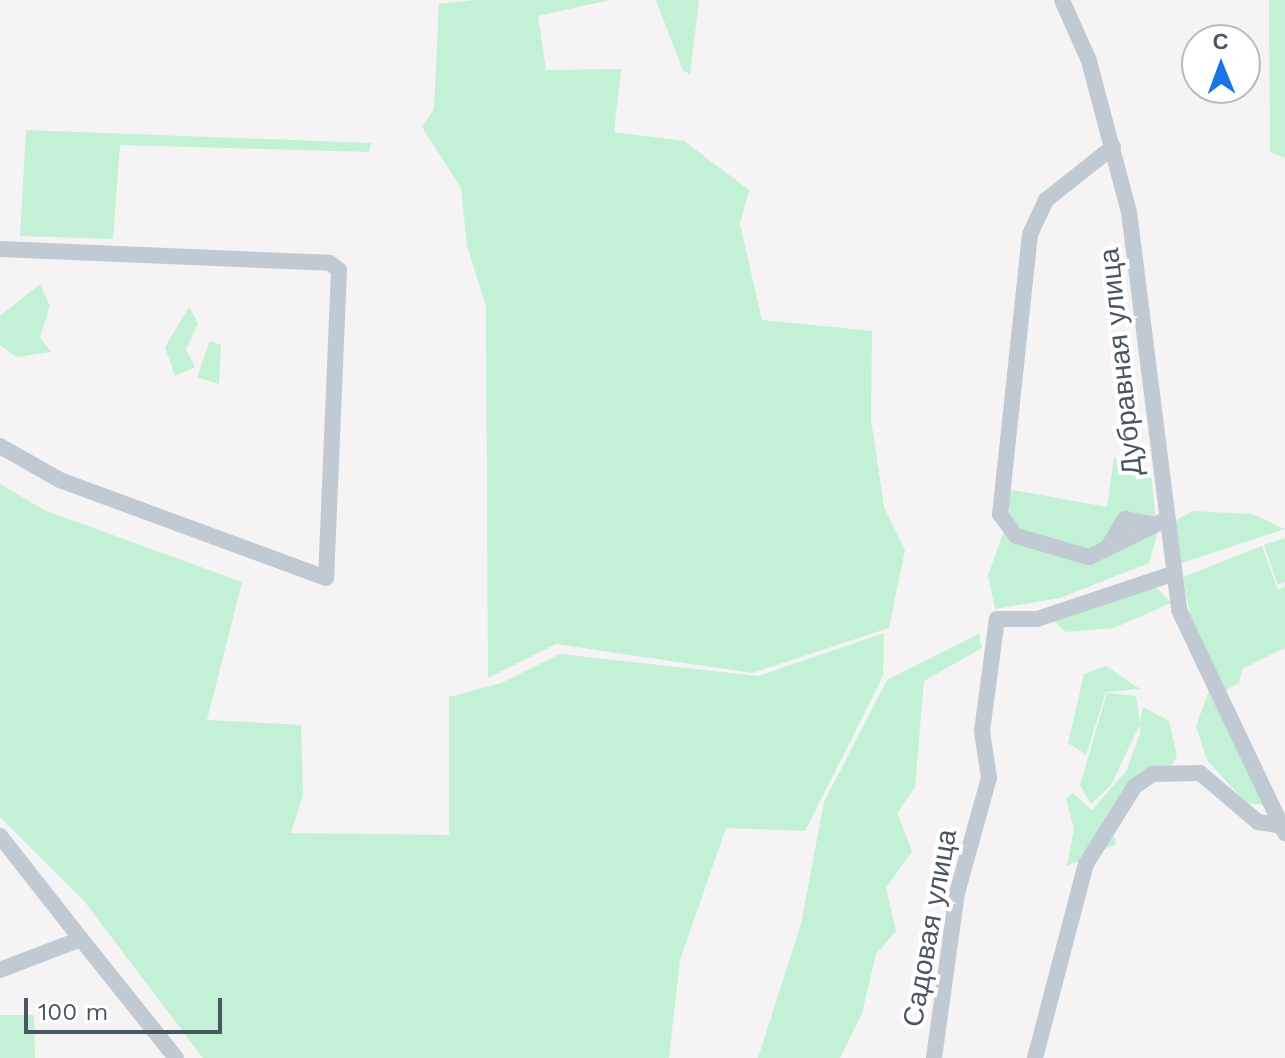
<!DOCTYPE html>
<meta charset="utf-8">
<style>
body{margin:0}
#map{position:relative;width:1285px;height:1058px;overflow:hidden;background:#f5f3f3;font-family:"Work Sans",sans-serif}
div>[style]{position:absolute}
.green>*{inset:0;background:#c3f1d5}
.minor>*{height:16px;margin:-8px;padding:0 8px;transform-origin:8px;border-radius:8px;background:#c1cad2}
span{translate:-50% -50%;white-space:nowrap;text-align:center;line-height:1.15;-webkit-text-stroke:8px #fff;paint-order:stroke}
.street-label{font-size:28px;color:#4a5661}
.north{position:absolute;left:1181px;top:24px;width:80px;height:80px;box-sizing:border-box;background:#fff;border:2px solid #b7bbc0;border-radius:50%;rotate:359deg;font-size:22px;font-weight:700;line-height:32px;text-align:center;color:#4a5661}
.north::after{content:'';display:block;margin:auto;width:28px;height:36px;background:#1a73e8;clip-path:polygon(50% 0,100% 100%,50% 72%,0 100%)}
.scale{position:absolute;left:24px;top:998px;width:198px;height:36px;box-sizing:border-box;border:4px solid #4a5661;border-top:0;padding-left:10px;font-size:24px;line-height:28px;white-space:nowrap;color:#4a5661;-webkit-text-stroke:6px #fff;paint-order:stroke}
</style>
<div id="map">
<div class="green">
<i style="clip-path:polygon(473px 0,610px 0,538px 16px,546px 70px,621px 69px,614px 132px,684px 141px,749px 190px,740px 224px,762px 320px,872px 331px,871px 419px,884px 507px,905px 550px,889px 628px,752px 673px,556px 644px,488px 678px,486px 306px,467px 246px,461px 188px,422px 127px,434px 109px,439px 4px)"></i>
<i style="clip-path:polygon(656px 0,699px 0,690px 74px,683px 71px)"></i>
<i style="clip-path:polygon(1269px 0,1285px 0,1285px 158px,1270px 152px)"></i>
<i style="clip-path:polygon(26px 130px,371px 143px,369px 152px,120px 145px,113px 239px,20px 236px)"></i>
<i style="clip-path:polygon(40px 284px,50px 306px,40px 337px,51px 352px,17px 357px,0 345px,0 316px)"></i>
<i style="clip-path:polygon(189px 307px,198px 323px,186px 349px,195px 367px,175px 376px,165px 347px)"></i>
<i style="clip-path:polygon(210px 341px,221px 345px,219px 384px,197px 377px)"></i>
<i style="clip-path:polygon(1135px 457px,1151px 473px,1157px 535px,1149px 563px,1060px 598px,995px 609px,988px 575px,1009px 517px,1007px 489px,1107px 507px,1114px 458px)"></i>
<i style="clip-path:polygon(0 484px,44px 510px,242px 582px,207px 720px,301px 725px,303px 795px,291px 833px,449px 835px,449px 697px,501px 683px,560px 654px,758px 676px,884px 633px,883px 676px,805px 831px,726px 828px,680px 960px,669px 1058px,203px 1058px,84px 901px,0 817px)"></i>
<i style="clip-path:polygon(1193px 511px,1252px 514px,1285px 529px,1178px 564px,1171px 523px)"></i>
<i style="clip-path:polygon(1285px 538px,1285px 582px,1278px 585px,1264px 545px)"></i>
<i style="clip-path:polygon(1262px 546px,1278px 590px,1285px 586px,1285px 648px,1242px 669px,1239px 683px,1224px 691px,1192px 626px,1183px 577px)"></i>
<i style="clip-path:polygon(1153px 584px,1171px 603px,1114px 628px,1065px 632px,1053px 619px)"></i>
<i style="clip-path:polygon(979px 634px,982px 648px,924px 681px,915px 787px,897px 813px,912px 851px,886px 888px,896px 931px,876px 954px,862px 1013px,840px 1058px,758px 1058px,801px 924px,824px 802px,887px 680px)"></i>
<i style="clip-path:polygon(1106px 666px,1140px 689px,1106px 692px,1086px 755px,1068px 743px,1084px 674px)"></i>
<i style="clip-path:polygon(1209px 691px,1267px 805px,1246px 803px,1207px 760px,1196px 726px)"></i>
<i style="clip-path:polygon(1107px 693px,1136px 696px,1140px 723px,1143px 707px,1169px 721px,1177px 756px,1170px 768px,1140px 773px,1109px 813px,1116px 844px,1067px 866px,1074px 829px,1066px 798px,1073px 793px,1092px 810px,1126px 771px,1140px 734px,1140px 724px,1111px 785px,1091px 804px,1080px 785px)"></i>
<i style="clip-path:polygon(0 1015px,34px 1015px,35px 1058px,0 1058px)"></i>
</div>
<div class="minor">
<i style="left:1062px;top:0;width:67px;rotate:66.1deg"></i>
<i style="left:1089px;top:61px;width:156px;rotate:75.2deg"></i>
<i style="left:1129px;top:212px;width:401px;rotate:82.8deg"></i>
<i style="left:1179px;top:610px;width:247px;rotate:64.6deg"></i>
<i style="left:1113px;top:147px;width:85px;rotate:141.7deg"></i>
<i style="left:1046px;top:200px;width:38px;rotate:115deg"></i>
<i style="left:1030px;top:234px;width:282px;rotate:96.1deg"></i>
<i style="left:1000px;top:514px;width:27px;rotate:54deg"></i>
<i style="left:1016px;top:536px;width:76px;rotate:16deg"></i>
<i style="left:1089px;top:557px;width:82px;rotate:-25.9deg"></i>
<i style="left:0;top:249px;width:330px;rotate:2.4deg"></i>
<i style="left:330px;top:263px;width:11px;rotate:38deg"></i>
<i style="left:339px;top:270px;width:308px;rotate:92.4deg"></i>
<i style="left:326px;top:578px;width:283px;rotate:-159.8deg"></i>
<i style="left:60px;top:480px;width:69px;rotate:-150.5deg"></i>
<i style="left:1108px;top:547px;width:33px;rotate:-59deg"></i>
<i style="left:1125px;top:519px;width:26px;rotate:11deg"></i>
<i style="left:0;top:836px;width:131px;rotate:51.8deg"></i>
<i style="left:81px;top:939px;width:87px;rotate:159.1deg"></i>
<i style="left:81px;top:939px;width:152px;rotate:51.4deg"></i>
<i style="left:934px;top:1058px;width:167px;rotate:-82.1deg"></i>
<i style="left:957px;top:893px;width:119px;rotate:-74.5deg"></i>
<i style="left:989px;top:778px;width:48px;rotate:-98.5deg"></i>
<i style="left:982px;top:731px;width:113px;rotate:-82.4deg"></i>
<i style="left:997px;top:619px;width:40px"></i>
<i style="left:1037px;top:619px;width:142px;rotate:-18.4deg"></i>
<i style="left:1035px;top:1058px;width:201px;rotate:-75.3deg"></i>
<i style="left:1086px;top:864px;width:92px;rotate:-57.9deg"></i>
<i style="left:1135px;top:786px;width:22px;rotate:-34deg"></i>
<i style="left:1153px;top:774px;width:47px;rotate:-1.2deg"></i>
<i style="left:1200px;top:773px;width:76px;rotate:40.2deg"></i>
<i style="left:1258px;top:822px;width:24px;rotate:9deg"></i>
</div>
<div class="street-label">
<span style="left:1121px;top:362px;rotate:-96deg">Дубравная улица</span>
<span style="left:930px;top:928px;rotate:-80deg">Садовая улица</span>
</div>
<div class="north">С</div>
<div class="scale">100 m</div>
</div>
